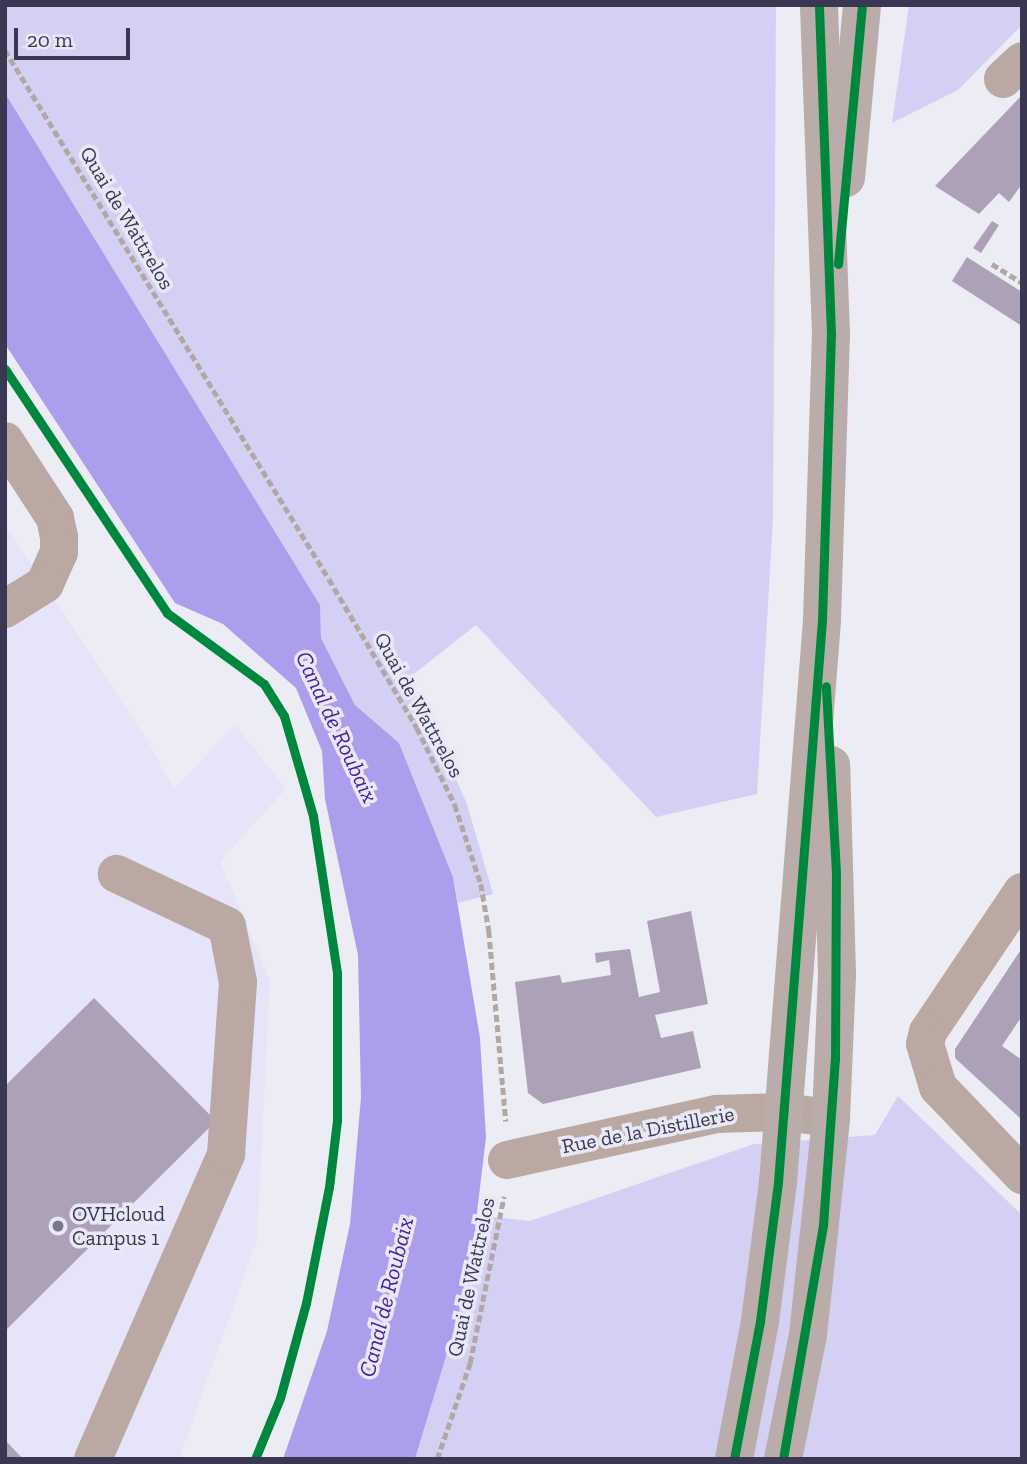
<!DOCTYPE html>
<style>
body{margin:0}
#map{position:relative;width:1027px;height:1464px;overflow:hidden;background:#ececf4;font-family:"Zilla Slab",serif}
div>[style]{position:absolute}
.built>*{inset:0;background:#e6e4f9}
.green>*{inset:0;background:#d4d0f4}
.water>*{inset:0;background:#ac9eec}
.building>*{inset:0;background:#ada1b8}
.path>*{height:4.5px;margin-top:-2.25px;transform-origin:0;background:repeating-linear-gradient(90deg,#b3a7a4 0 7px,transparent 0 10.5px)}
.minor>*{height:38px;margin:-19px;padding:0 19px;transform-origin:19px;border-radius:19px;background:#baa9a2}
.major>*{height:38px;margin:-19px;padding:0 19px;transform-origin:19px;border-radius:19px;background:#b9aca9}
.cycleway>*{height:9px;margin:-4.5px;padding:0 4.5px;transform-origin:4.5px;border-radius:4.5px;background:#00873e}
.dots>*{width:19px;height:19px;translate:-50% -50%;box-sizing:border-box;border:4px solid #e9e8f7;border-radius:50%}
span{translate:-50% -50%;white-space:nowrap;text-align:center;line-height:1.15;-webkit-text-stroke:7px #e9e8f7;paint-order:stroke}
.street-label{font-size:21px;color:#3a3753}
.poi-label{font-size:21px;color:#3a3753}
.left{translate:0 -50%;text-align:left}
.water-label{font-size:23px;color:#481c9d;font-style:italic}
.frame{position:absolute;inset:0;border:7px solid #3a3753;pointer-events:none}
.scale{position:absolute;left:14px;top:28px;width:116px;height:32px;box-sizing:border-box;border:4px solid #3a3753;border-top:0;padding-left:9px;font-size:21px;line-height:24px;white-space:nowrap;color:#3a3753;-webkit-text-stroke:5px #e9e8f7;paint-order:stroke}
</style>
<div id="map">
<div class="built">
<i style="clip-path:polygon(5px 524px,148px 742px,174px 789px,235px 725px,286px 789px,220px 861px,270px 980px,257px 1240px,179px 1459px,5px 1459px)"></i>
</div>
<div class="green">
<i style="clip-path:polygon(5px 5px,776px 5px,773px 518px,757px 794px,656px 817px,476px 625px,410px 677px,467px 804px,493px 894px,458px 903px,453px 877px,399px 743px,355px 705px,321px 638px,320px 605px,5px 93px)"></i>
<i style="clip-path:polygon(909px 5px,1022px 5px,1022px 25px,958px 90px,892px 123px)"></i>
<i style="clip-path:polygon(898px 1096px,1022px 1215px,1022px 1459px,415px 1459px,458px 1317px,477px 1215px,530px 1221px,754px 1144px,875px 1135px)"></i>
</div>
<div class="water">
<i style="clip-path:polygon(5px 93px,320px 605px,321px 638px,355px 705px,399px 743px,453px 877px,480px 1038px,486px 1137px,474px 1238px,458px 1317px,415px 1459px,283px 1459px,327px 1331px,350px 1224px,361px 1097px,358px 955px,325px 799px,322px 751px,296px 688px,223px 624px,175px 603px,5px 344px)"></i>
</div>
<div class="building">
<i style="clip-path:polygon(1022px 95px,1022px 184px,1009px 202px,999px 193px,979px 214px,935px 186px)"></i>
<i style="clip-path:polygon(992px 221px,999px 225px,981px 253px,973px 248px)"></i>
<i style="clip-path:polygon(967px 257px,1022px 292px,1022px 326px,952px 281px)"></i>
<i style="clip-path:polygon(691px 911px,708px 1004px,655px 1015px,661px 1038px,693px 1031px,701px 1068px,543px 1104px,528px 1093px,515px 982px,560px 975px,562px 983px,611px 975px,609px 960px,596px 963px,595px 953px,630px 949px,639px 997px,660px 992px,647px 921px)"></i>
<i style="clip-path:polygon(1022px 948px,1022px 1016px,1002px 1046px,1022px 1060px,1022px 1120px,955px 1058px,955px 1049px)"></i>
<i style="clip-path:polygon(94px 998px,216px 1121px,5px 1331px,5px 1086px)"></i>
<i style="clip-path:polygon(5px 1440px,23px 1459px,5px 1459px)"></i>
</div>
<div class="path">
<i style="left:5px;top:50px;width:620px;rotate:58.51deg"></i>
<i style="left:329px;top:579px;width:173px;rotate:59.4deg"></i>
<i style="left:417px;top:728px;width:86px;rotate:63.7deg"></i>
<i style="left:455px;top:805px;width:83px;rotate:71.8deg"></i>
<i style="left:481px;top:884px;width:48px;rotate:80.3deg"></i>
<i style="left:489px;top:931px;width:191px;rotate:84.9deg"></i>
<i style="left:992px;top:264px;width:36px;rotate:32deg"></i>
<i style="left:437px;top:1459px;width:102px;rotate:-71deg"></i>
<i style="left:470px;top:1363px;width:170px;rotate:-78.5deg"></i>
</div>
<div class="minor">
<i style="left:1003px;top:79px;width:26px;rotate:-43deg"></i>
<i style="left:5px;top:441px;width:92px;rotate:57deg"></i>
<i style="left:55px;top:518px;width:19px;rotate:78deg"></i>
<i style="left:59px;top:537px;width:15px;rotate:90deg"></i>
<i style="left:59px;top:552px;width:35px;rotate:114deg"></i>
<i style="left:45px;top:584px;width:47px;rotate:148deg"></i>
<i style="left:1022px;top:892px;width:169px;rotate:123.9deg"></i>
<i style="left:928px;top:1032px;width:12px;rotate:104deg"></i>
<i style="left:925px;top:1044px;width:45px;rotate:73.2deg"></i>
<i style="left:938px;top:1087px;width:122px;rotate:46.3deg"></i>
<i style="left:507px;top:1160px;width:215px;rotate:-12.4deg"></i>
<i style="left:717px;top:1114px;width:67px;rotate:-1.7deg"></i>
<i style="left:784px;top:1112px;width:47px;rotate:7.3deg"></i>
<i style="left:93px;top:1459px;width:333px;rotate:-66.4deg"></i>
<i style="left:226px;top:1154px;width:172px;rotate:-86deg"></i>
<i style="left:238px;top:982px;width:57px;rotate:-101.1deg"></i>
<i style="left:227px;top:926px;width:122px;rotate:-154.7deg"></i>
</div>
<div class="major">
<i style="left:846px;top:178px;width:174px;rotate:-84.7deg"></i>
<i style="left:734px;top:1459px;width:140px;rotate:-79.3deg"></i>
<i style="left:760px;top:1321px;width:140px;rotate:-82.6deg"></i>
<i style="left:778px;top:1182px;width:564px;rotate:-85.52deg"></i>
<i style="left:822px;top:620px;width:286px;rotate:-88.2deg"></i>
<i style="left:831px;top:334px;width:329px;rotate:-92.1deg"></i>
<i style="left:783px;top:1459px;width:126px;rotate:-78.6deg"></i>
<i style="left:808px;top:1335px;width:218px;rotate:-83.9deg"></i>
<i style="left:831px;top:1118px;width:144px;rotate:-87.6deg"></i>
<i style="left:837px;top:974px;width:209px;rotate:-91.6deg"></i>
</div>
<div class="cycleway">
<i style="left:838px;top:264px;width:260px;rotate:-84.7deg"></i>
<i style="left:5px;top:369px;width:293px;rotate:56.4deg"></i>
<i style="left:167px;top:613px;width:120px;rotate:36.2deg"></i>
<i style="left:264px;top:684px;width:38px;rotate:58deg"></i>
<i style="left:284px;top:716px;width:104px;rotate:73.8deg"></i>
<i style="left:313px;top:816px;width:159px;rotate:81.3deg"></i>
<i style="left:337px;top:973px;width:147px;rotate:90deg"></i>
<i style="left:337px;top:1120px;width:67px;rotate:96.8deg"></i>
<i style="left:329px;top:1187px;width:118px;rotate:101.2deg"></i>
<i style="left:306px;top:1303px;width:98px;rotate:105.3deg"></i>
<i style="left:280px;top:1398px;width:66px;rotate:112.3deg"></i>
<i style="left:734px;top:1459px;width:140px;rotate:-79.3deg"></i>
<i style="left:760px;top:1321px;width:140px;rotate:-82.6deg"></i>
<i style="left:778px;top:1182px;width:564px;rotate:-85.52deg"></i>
<i style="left:822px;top:620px;width:286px;rotate:-88.2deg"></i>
<i style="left:831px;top:334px;width:329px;rotate:-92.1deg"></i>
<i style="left:783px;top:1459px;width:237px;rotate:-80.3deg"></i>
<i style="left:823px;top:1225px;width:166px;rotate:-85.9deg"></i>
<i style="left:835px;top:1059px;width:186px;rotate:-89.7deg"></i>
<i style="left:836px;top:873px;width:187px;rotate:-93.1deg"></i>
</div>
<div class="dots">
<i style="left:58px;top:1226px;background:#78768b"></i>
</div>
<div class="street-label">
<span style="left:127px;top:218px;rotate:59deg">Quai de Wattrelos</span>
<span style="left:419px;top:705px;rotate:61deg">Quai de Wattrelos</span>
<span style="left:648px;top:1130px;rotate:-11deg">Rue de la Distillerie</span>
<span style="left:471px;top:1277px;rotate:-78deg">Quai de Wattrelos</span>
</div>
<div class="poi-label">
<span class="left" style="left:72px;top:1226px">OVHcloud<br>Campus 1</span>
</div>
<div class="water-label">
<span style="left:337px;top:727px;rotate:65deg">Canal de Roubaix</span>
<span style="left:386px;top:1297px;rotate:-76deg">Canal de Roubaix</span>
</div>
<div class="frame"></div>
<div class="scale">20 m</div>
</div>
